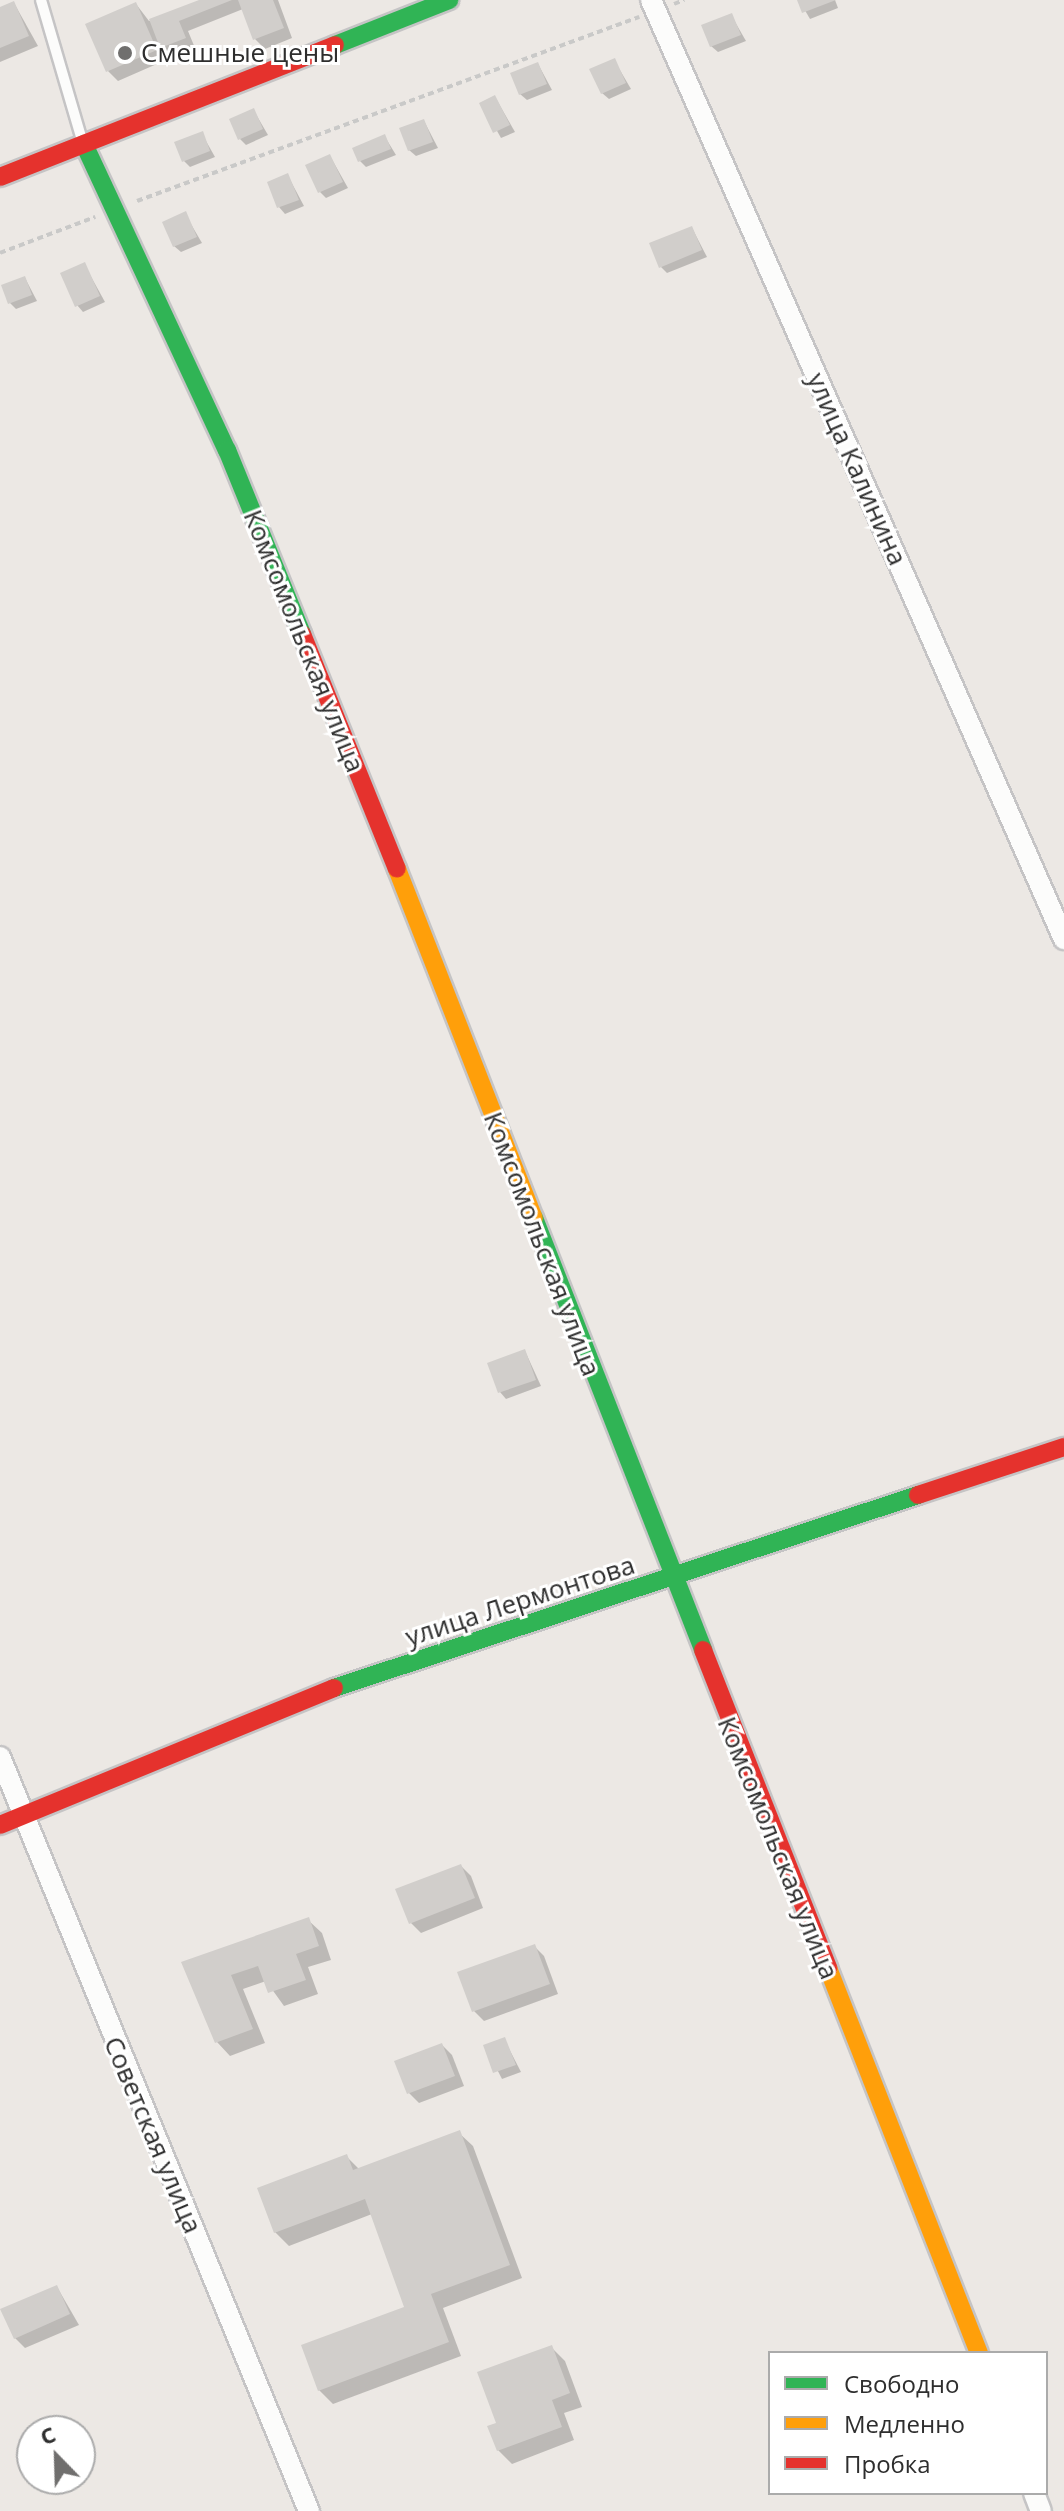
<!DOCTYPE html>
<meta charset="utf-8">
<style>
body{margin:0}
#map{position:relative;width:1064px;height:2511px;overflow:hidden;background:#ece8e4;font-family:"Open Sans",sans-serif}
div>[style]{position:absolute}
.shadow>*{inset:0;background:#0003}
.building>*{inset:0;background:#d1cecb}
.path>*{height:4px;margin-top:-2px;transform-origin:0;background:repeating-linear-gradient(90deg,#c9c9c8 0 6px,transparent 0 10px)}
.roads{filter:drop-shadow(2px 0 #c5c4c5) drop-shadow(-2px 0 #c5c4c5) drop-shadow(0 2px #c5c4c5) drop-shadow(0 -2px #c5c4c5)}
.lane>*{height:10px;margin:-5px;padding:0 5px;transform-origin:5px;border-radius:5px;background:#fcfcfb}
.street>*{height:20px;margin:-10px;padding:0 10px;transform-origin:10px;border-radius:10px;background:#fcfcfb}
.fast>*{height:18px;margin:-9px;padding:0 9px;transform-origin:9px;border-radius:9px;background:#30b455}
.slow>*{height:18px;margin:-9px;padding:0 9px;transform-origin:9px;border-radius:9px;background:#ff9f0a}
.jam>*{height:18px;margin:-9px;padding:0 9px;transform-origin:9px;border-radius:9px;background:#e5322d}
.dots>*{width:22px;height:22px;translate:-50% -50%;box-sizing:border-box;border:4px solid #fff;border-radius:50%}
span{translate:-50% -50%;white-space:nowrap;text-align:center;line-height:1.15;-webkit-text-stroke:6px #fff;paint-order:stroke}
.poi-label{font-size:26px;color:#2e2e2e}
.left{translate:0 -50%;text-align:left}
.street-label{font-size:26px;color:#2e2e2e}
.legend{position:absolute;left:768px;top:2351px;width:280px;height:144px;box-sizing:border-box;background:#fff;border:2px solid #ababab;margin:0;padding:10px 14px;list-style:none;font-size:24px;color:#2e2e2e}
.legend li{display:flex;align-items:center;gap:16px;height:40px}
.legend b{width:40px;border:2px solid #ababab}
.north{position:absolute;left:16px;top:2415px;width:80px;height:80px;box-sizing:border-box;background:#fff;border:2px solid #ababab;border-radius:50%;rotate:337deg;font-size:22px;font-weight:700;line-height:32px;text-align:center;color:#2e2e2e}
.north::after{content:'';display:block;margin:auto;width:28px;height:36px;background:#706f6e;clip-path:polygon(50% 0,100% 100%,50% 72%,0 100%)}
</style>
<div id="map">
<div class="shadow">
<i style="clip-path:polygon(204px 0,278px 0,292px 38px,265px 49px,255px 39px,243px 9px,188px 31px,195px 48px,171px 57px,159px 44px,166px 60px,118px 81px,108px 71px,136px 4px,149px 21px)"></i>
<i style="clip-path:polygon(799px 0,835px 0,838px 8px,810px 19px)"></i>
<i style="clip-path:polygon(14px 3px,38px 46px,0 62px,0 9px)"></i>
<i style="clip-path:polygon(731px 15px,746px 41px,718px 52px,711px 46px)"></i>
<i style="clip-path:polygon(614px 60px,631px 89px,609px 99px,602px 93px)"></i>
<i style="clip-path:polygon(538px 64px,552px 90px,527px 100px,520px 94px)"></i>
<i style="clip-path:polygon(495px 97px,515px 132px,501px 138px,482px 104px)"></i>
<i style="clip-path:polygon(254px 111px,268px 135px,246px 145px,240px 139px)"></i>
<i style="clip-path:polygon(424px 121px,438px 148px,416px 156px,409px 150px)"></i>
<i style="clip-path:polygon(202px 134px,215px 157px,190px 167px,183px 160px)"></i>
<i style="clip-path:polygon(385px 137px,396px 155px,366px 167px,360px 161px)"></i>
<i style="clip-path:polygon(330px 156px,348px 188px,326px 198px,320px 192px)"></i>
<i style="clip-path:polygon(288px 176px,304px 206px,285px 214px,279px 207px)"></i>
<i style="clip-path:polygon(185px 214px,202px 243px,181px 252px,174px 246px)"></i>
<i style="clip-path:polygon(692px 228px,707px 257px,667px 273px,661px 267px)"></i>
<i style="clip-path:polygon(84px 264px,105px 302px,83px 312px,77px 305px)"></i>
<i style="clip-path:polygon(25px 278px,37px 301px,16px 309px,10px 303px)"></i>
<i style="clip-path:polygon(525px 1351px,541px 1386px,506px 1399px,500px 1392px)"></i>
<i style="clip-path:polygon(461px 1866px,471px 1876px,483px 1908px,421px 1933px,411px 1923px)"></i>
<i style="clip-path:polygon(308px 1920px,322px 1933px,331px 1960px,308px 1967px,318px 1994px,284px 2006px,266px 1981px,243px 1989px,265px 2043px,230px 2056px,217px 2042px,184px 1963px)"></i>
<i style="clip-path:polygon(534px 1946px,544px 1956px,558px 1994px,484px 2021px,474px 2011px)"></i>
<i style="clip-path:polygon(504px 2039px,521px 2072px,502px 2079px,485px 2046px)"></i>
<i style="clip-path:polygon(442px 2045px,452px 2055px,464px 2086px,419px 2103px,409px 2093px)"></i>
<i style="clip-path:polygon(459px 2133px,473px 2146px,522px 2278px,443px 2308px,461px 2356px,333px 2404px,319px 2390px,407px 2308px,372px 2214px,289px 2246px,275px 2232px,347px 2157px,360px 2170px)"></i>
<i style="clip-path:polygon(57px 2287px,79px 2325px,25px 2348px,15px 2338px)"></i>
<i style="clip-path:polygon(551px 2347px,565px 2361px,582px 2407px,564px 2413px,574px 2440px,512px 2464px,498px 2450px,498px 2424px)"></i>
</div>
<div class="building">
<i style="clip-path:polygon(199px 0,232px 0,179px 21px,186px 38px,160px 48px,149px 19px)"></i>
<i style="clip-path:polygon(238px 0,273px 0,284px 28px,253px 40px)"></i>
<i style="clip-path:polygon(797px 0,836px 0,802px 13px)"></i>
<i style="clip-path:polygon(14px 1px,29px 36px,0 48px,0 7px)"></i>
<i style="clip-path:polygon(136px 2px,157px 50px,106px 72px,85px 24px)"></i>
<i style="clip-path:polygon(732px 13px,741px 35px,710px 47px,701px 25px)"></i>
<i style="clip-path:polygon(615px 58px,626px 83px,601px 94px,589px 69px)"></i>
<i style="clip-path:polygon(538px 62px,547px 84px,519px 95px,510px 73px)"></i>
<i style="clip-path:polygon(495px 95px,510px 125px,493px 133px,479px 103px)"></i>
<i style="clip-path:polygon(254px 108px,263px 129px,238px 140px,229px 119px)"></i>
<i style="clip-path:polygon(424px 119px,433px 142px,408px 151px,399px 128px)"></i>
<i style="clip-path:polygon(203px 131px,210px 151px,182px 162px,174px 142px)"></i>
<i style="clip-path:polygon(385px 134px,391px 149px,358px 162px,352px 148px)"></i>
<i style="clip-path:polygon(330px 154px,343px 182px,318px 193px,305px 165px)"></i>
<i style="clip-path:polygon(288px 173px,299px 200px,277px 208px,267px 182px)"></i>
<i style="clip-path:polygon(186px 211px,197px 237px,173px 247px,162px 222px)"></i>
<i style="clip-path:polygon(692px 226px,702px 250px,659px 268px,649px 243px)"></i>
<i style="clip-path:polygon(85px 262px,100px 296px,75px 307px,60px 273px)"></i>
<i style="clip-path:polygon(25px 276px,32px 295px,8px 304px,1px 285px)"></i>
<i style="clip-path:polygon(525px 1349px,536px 1380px,498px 1393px,487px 1363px)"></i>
<i style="clip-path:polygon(461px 1864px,475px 1898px,409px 1924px,395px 1889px)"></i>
<i style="clip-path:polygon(309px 1917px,319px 1946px,296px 1954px,306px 1980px,268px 1993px,258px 1966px,231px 1975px,253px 2029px,215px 2043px,181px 1962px)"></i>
<i style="clip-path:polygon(535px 1944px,550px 1984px,472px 2012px,457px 1972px)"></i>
<i style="clip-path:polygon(505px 2037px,516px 2065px,493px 2073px,483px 2045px)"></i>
<i style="clip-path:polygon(442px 2043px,455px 2076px,407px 2094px,394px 2061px)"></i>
<i style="clip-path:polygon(460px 2130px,510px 2265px,431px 2294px,449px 2342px,318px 2391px,301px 2345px,404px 2307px,365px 2199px,274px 2233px,257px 2188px,347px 2154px,353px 2170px)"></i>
<i style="clip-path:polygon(57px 2285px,70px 2314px,14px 2339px,0 2309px)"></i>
<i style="clip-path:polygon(552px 2345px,570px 2393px,552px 2400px,562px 2427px,497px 2451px,487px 2426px,496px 2423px,477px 2372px)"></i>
</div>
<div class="path">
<i style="left:674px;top:4px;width:11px;rotate:-22deg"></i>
<i style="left:137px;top:201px;width:535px;rotate:-20.13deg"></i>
<i style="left:0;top:253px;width:102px;rotate:-20.8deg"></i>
</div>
<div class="roads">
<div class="lane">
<i style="left:41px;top:0;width:146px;rotate:73.7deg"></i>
</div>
<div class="street">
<i style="left:651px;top:0;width:1026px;rotate:66.26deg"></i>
<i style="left:0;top:1757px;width:815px;rotate:67.72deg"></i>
<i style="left:1034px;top:2493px;width:19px;rotate:69deg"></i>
</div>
<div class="fast">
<i style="left:335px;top:45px;width:123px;rotate:-21.5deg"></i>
<i style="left:84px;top:144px;width:338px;rotate:65deg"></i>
<i style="left:227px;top:450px;width:199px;rotate:67.8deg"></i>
<i style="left:534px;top:1218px;width:464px;rotate:68.6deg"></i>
<i style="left:334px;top:1688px;width:615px;rotate:-18.29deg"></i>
</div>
<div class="slow">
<i style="left:397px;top:869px;width:375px;rotate:68.6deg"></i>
<i style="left:828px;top:1968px;width:414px;rotate:68.6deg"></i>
</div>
<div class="jam">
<i style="left:0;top:177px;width:360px;rotate:-21.5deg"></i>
<i style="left:302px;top:634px;width:253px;rotate:68deg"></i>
<i style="left:918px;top:1495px;width:154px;rotate:-18.2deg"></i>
<i style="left:703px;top:1650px;width:342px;rotate:68.5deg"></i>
<i style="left:0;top:1825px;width:361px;rotate:-22.3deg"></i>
</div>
</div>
<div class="dots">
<i style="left:125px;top:53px;background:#706f6e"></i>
</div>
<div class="poi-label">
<span class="left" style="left:141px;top:53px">Смешные цены</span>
</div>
<div class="street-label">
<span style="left:857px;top:469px;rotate:66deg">улица Калинина</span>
<span style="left:304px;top:641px;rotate:68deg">Комсомольская улица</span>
<span style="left:542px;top:1244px;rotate:69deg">Комсомольская улица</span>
<span style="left:520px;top:1601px;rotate:-18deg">улица Лермонтова</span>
<span style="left:778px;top:1848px;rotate:68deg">Комсомольская улица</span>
<span style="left:153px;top:2135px;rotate:67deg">Советская улица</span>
</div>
<ul class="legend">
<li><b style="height:10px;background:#30b455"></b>Свободно</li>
<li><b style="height:10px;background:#ff9f0a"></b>Медленно</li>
<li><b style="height:10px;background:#e5322d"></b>Пробка</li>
</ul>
<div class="north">С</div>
</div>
